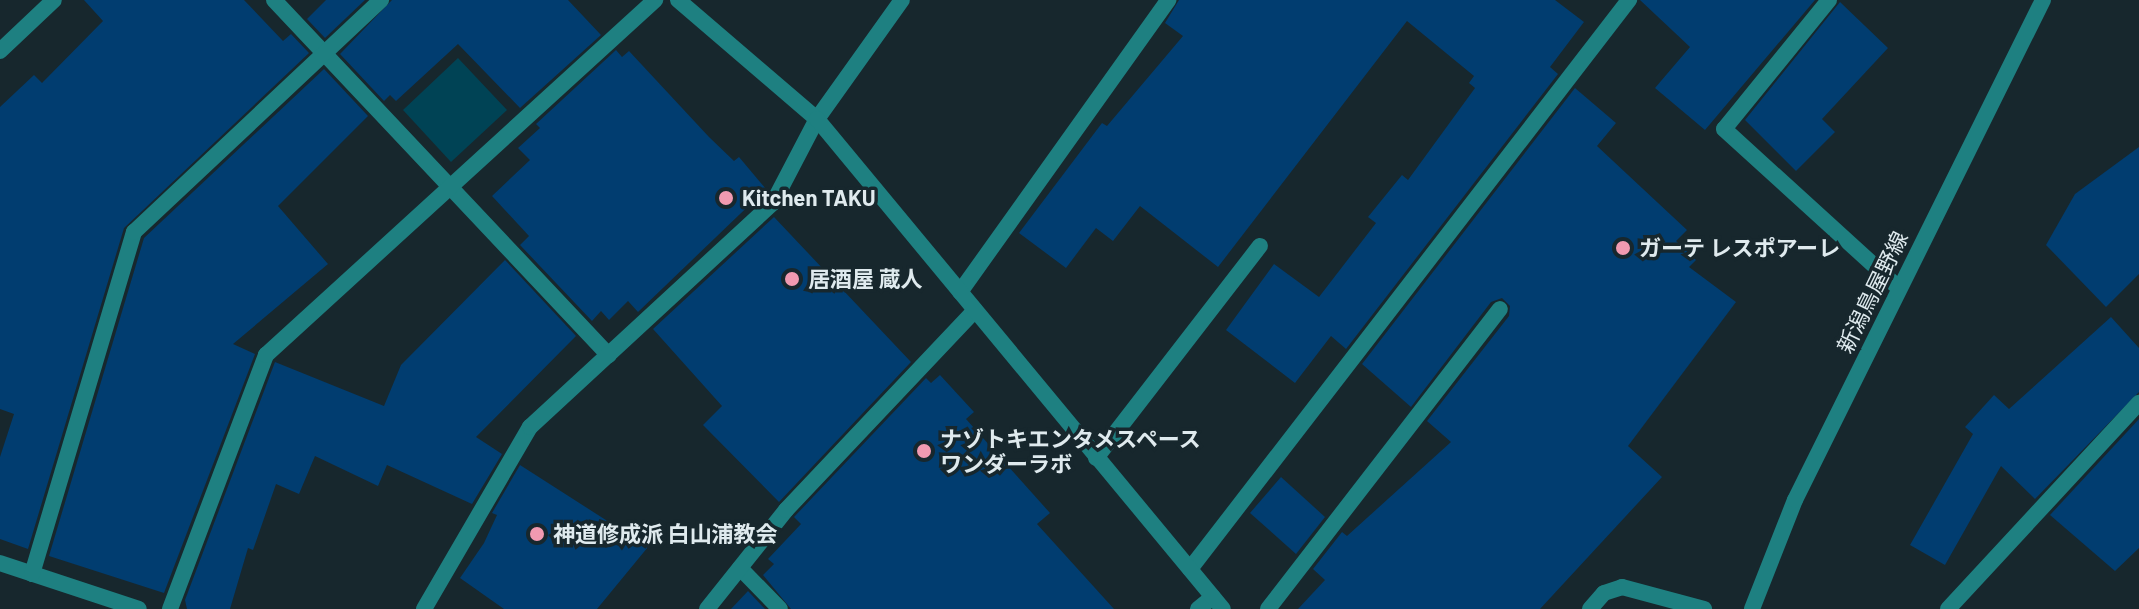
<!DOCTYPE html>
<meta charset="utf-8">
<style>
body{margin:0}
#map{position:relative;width:2139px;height:609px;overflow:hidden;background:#17272d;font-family:Barlow,"Noto Sans JP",sans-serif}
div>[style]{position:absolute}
.green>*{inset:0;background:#004355}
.building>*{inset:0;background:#013d70}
.service>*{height:16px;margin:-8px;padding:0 8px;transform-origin:8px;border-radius:8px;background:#1e8081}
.minor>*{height:16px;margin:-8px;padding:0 8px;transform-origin:8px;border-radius:8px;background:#1e8081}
.tertiary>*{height:16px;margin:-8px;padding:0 8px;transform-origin:8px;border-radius:8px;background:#1e8081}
.dots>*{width:22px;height:22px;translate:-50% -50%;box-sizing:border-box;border:4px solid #17272d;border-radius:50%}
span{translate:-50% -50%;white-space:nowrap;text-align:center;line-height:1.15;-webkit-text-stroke:7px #17272d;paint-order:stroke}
.poi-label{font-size:22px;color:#dfeaee;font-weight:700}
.left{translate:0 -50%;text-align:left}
.street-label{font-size:22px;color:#dfeaee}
</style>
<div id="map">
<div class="green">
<i style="clip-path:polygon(458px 58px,507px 110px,451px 162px,403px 110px)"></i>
</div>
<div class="building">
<i style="clip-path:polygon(84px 0,244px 0,283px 41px,291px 34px,309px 53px,124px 228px,28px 549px,0 539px,0 457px,14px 414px,0 409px,0 107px,34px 75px,42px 83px,103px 21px)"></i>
<i style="clip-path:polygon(326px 0,365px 0,325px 38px,307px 19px)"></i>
<i style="clip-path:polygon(392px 0,568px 0,601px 35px,520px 108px,458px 44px,396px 101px,390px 95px,384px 101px,340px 54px)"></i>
<i style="clip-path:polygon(1179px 0,1555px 0,1584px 22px,1550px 67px,1558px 74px,1346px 349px,1331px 336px,1295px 383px,1226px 330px,1274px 264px,1319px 297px,1376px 223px,1368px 217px,1402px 175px,1408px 180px,1475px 88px,1469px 83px,1474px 76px,1407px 21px,1218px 267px,1140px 206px,1113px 241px,1096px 228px,1066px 268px,1019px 233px,1102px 123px,1107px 126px,1183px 36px,1165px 23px)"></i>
<i style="clip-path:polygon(1640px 0,1815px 0,1705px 130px,1655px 88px,1690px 47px)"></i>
<i style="clip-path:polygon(1840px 2px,1888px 48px,1822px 119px,1835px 132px,1796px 171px,1745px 120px)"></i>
<i style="clip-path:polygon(616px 50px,622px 57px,629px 51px,709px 137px,734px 161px,739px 157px,766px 189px,638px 312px,628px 301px,609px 320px,601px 311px,592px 321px,520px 245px,529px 236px,492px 196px,530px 160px,518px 148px,540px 128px,536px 124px)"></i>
<i style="clip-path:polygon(324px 69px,368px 116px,278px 206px,328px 264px,233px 344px,255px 354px,164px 593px,49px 556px,144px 238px)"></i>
<i style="clip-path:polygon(1575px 88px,1616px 123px,1597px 146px,1687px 230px,1676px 241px,1696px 260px,1689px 267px,1736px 302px,1628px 446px,1662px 477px,1540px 609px,1298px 609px,1325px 580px,1313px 569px,1342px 532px,1347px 536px,1451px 442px,1427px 421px,1509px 316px,1510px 306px,1502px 298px,1491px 302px,1411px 407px,1362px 364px)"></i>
<i style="clip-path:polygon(2139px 147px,2139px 274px,2106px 307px,2046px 245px,2075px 194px)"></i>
<i style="clip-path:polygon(774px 217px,911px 362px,779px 502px,703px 425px,722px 406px,653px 329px)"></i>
<i style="clip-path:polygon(505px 260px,576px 336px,476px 437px,502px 454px,472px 504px,387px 465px,378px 486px,315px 456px,299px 494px,276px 484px,253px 550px,248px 548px,230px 609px,187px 609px,185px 600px,275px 362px,384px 406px,401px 365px)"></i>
<i style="clip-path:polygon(2111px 317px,2139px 348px,2139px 392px,2035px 499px,2001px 466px,1945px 565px,1910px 545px,1973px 434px,1965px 427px,1994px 395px,2009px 409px)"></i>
<i style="clip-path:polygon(940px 375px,974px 412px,966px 419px,1050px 513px,1037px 524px,1114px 609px,791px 609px,763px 575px,774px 564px,768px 559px,801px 524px,794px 517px,926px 378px,931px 383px)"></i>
<i style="clip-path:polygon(2139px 419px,2139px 548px,2115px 571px,2050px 515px)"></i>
<i style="clip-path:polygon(520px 465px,648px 547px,597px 609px,504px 609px,460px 578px,484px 543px,497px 515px,492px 513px)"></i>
<i style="clip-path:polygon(1281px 477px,1325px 517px,1296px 554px,1250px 513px)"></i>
<i style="clip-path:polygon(748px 591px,765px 609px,731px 609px)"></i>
</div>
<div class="service">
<i style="left:1829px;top:0;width:166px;rotate:129.1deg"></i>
<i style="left:1724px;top:129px;width:236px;rotate:42.3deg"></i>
</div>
<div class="minor">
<i style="left:274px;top:0;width:488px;rotate:46.7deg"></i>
<i style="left:0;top:51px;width:74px;rotate:-43.4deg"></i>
<i style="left:960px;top:292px;width:359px;rotate:-54.5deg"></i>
<i style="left:1096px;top:458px;width:268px;rotate:-52.3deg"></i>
<i style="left:0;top:563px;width:146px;rotate:18.3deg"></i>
<i style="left:740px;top:568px;width:57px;rotate:45.7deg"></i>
<i style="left:1190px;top:569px;width:719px;rotate:-52.35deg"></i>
<i style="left:32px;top:574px;width:357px;rotate:-73.4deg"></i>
<i style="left:134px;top:232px;width:339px;rotate:-43.2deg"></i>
<i style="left:170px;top:609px;width:272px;rotate:-69.3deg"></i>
<i style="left:266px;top:355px;width:527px;rotate:-42.38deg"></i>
<i style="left:424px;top:609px;width:211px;rotate:-59.8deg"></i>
<i style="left:530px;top:427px;width:330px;rotate:-42.7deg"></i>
<i style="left:773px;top:203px;width:95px;rotate:-62.4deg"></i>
<i style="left:817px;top:119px;width:146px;rotate:-54.5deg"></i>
<i style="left:707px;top:609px;width:127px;rotate:-51.4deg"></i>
<i style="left:786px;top:510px;width:275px;rotate:-46.6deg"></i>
<i style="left:1198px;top:609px;width:19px;rotate:-39deg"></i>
<i style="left:1268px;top:609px;width:379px;rotate:-52.3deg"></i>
<i style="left:1590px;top:609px;width:21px;rotate:-49deg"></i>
<i style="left:1604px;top:593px;width:19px;rotate:-18deg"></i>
<i style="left:1622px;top:587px;width:85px;rotate:15deg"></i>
<i style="left:1948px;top:609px;width:281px;rotate:-47.2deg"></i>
</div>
<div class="tertiary">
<i style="left:678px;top:0;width:183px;rotate:40.6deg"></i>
<i style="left:817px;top:119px;width:636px;rotate:50.36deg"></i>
<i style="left:1752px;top:609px;width:117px;rotate:-68.5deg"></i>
<i style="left:1795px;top:500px;width:558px;rotate:-63.62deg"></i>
</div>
<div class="dots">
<i style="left:726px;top:198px;background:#f19ab1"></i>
<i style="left:1623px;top:248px;background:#f19ab1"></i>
<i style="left:792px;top:279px;background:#f19ab1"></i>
<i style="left:924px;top:451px;background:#f19ab1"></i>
<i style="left:537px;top:534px;background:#f19ab1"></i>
</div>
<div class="poi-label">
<span class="left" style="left:742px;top:198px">Kitchen TAKU</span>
<span class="left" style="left:1639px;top:248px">ガーテ レスポアーレ</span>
<span class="left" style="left:808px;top:279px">居酒屋 蔵人</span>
<span class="left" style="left:940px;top:451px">ナゾトキエンタメスペース<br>ワンダーラボ</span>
<span class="left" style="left:553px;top:534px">神道修成派 白山浦教会</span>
</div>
<div class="street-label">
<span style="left:1872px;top:292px;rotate:-64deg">新潟鳥屋野線</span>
</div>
</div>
